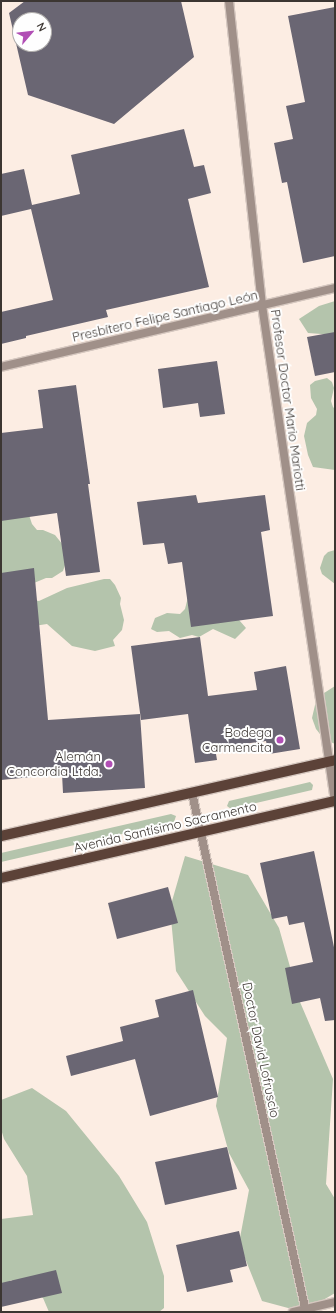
<!DOCTYPE html>
<meta charset="utf-8">
<style>
body{margin:0}
#map{position:relative;width:336px;height:1313px;overflow:hidden;background:#fcede3;font-family:Quicksand,sans-serif}
div>[style]{position:absolute}
.green>*{inset:0;background:#b4c4ac}
.building>*{inset:0;background:#6a6673}
.roads{filter:drop-shadow(1px 0 #d6c8c0) drop-shadow(-1px 0 #d6c8c0) drop-shadow(0 1px #d6c8c0) drop-shadow(0 -1px #d6c8c0)}
.street>*{height:8px;margin:-4px;padding:0 4px;transform-origin:4px;border-radius:4px;background:#a09089}
.primary>*{height:10px;margin:-5px;padding:0 5px;transform-origin:5px;border-radius:5px;background:#5c4238}
.dots>*{width:11px;height:11px;translate:-50% -50%;box-sizing:border-box;border:2px solid #fefefe;border-radius:50%}
span{translate:-50% -50%;white-space:nowrap;text-align:center;line-height:1.15;-webkit-text-stroke:4px #fefefe;paint-order:stroke}
.street-label{font-size:13px;color:#3c3632}
.poi-label{font-size:13px;color:#3c3632}
.right{translate:-100% -50%;text-align:right}
.frame{position:absolute;inset:0;border:2px solid #3c3632;pointer-events:none}
.north{position:absolute;left:12px;top:12px;width:40px;height:40px;box-sizing:border-box;background:#fefefe;border:1px solid #b0aeac;border-radius:50%;rotate:62deg;font-size:11px;font-weight:700;line-height:16px;text-align:center;color:#3c3632}
.north::after{content:'';display:block;margin:auto;width:14px;height:18px;background:#b14fb5;clip-path:polygon(50% 0,100% 100%,50% 72%,0 100%)}
</style>
<div id="map">
<div class="green">
<i style="clip-path:polygon(335px 301px,335px 335px,308px 333px,299px 319px,319px 306px)"></i>
<i style="clip-path:polygon(327px 378px,332px 382px,334px 388px,331px 401px,333px 407px,335px 409px,335px 470px,313px 467px,308px 455px,304px 436px,307px 423px,316px 415px,317px 409px,311px 398px,310px 385px,315px 381px)"></i>
<i style="clip-path:polygon(1px 501px,28px 512px,32px 524px,37px 530px,43px 530px,55px 535px,63px 545px,65px 565px,63px 571px,52px 578px,46px 578px,34px 583px,32px 600px,39px 601px,67px 588px,104px 579px,110px 579px,115px 585px,121px 598px,120px 604px,124px 620px,122px 630px,113px 640px,115px 646px,95px 651px,72px 646px,47px 624px,1px 631px)"></i>
<i style="clip-path:polygon(335px 550px,335px 584px,322px 574px,320px 568px,324px 556px,328px 552px)"></i>
<i style="clip-path:polygon(188px 597px,233px 613px,246px 628px,235px 639px,213px 629px,199px 637px,192px 635px,180px 638px,169px 631px,157px 632px,151px 629px,155px 618px,167px 613px,180px 614px,185px 609px)"></i>
<i style="clip-path:polygon(335px 686px,335px 744px,324px 739px,316px 729px,312px 718px,315px 705px,321px 695px)"></i>
<i style="clip-path:polygon(310px 782px,313px 785px,312px 790px,231px 809px,227px 806px,229px 801px)"></i>
<i style="clip-path:polygon(171px 814px,176px 816px,174px 822px,1px 862px,1px 853px)"></i>
<i style="clip-path:polygon(185px 856px,248px 875px,279px 928px,300px 1002px,333px 1079px,326px 1184px,335px 1199px,335px 1293px,303px 1312px,262px 1301px,239px 1243px,249px 1190px,229px 1153px,216px 1106px,227px 1038px,205px 1016px,176px 971px,170px 908px)"></i>
<i style="clip-path:polygon(32px 1088px,66px 1111px,119px 1176px,147px 1222px,164px 1276px,164px 1308px,159px 1312px,49px 1312px,43px 1298px,11px 1280px,1px 1291px,1px 1219px,33px 1215px,27px 1176px,4px 1139px,1px 1129px,1px 1100px)"></i>
</div>
<div class="building">
<i style="clip-path:polygon(evenodd,25px 1px,181px 1px,194px 57px,114px 124px,28px 95px,9px 13px,25px 1px,20px 20px,44px 20px,44px 44px,20px 44px,20px 20px)"></i>
<i style="clip-path:polygon(335px 7px,335px 256px,303px 263px,287px 182px,282px 183px,274px 143px,293px 139px,286px 106px,305px 102px,288px 16px)"></i>
<i style="clip-path:polygon(184px 129px,194px 167px,204px 165px,211px 193px,188px 199px,209px 287px,106px 310px,108px 317px,26px 336px,26px 338px,1px 344px,1px 312px,53px 300px,31px 209px,1px 216px,1px 174px,24px 169px,32px 205px,80px 194px,71px 155px)"></i>
<i style="clip-path:polygon(335px 332px,335px 372px,315px 376px,307px 337px)"></i>
<i style="clip-path:polygon(217px 361px,225px 414px,200px 417px,198px 403px,163px 408px,158px 369px)"></i>
<i style="clip-path:polygon(76px 385px,90px 484px,88px 484px,100px 572px,66px 576px,57px 513px,1px 521px,1px 433px,43px 428px,38px 390px)"></i>
<i style="clip-path:polygon(196px 495px,198px 503px,265px 495px,270px 530px,261px 532px,273px 616px,191px 627px,182px 562px,168px 564px,164px 543px,143px 545px,137px 502px)"></i>
<i style="clip-path:polygon(34px 568px,48px 720px,140px 714px,145px 788px,63px 793px,62px 774px,1px 780px,1px 573px)"></i>
<i style="clip-path:polygon(200px 637px,208px 696px,257px 690px,254px 672px,286px 666px,300px 749px,269px 754px,266px 741px,215px 748px,217px 760px,195px 763px,188px 714px,141px 720px,131px 646px)"></i>
<i style="clip-path:polygon(314px 851px,335px 952px,335px 1020px,325px 1021px,320px 998px,292px 1004px,285px 968px,313px 962px,304px 922px,289px 925px,287px 916px,272px 919px,260px 863px)"></i>
<i style="clip-path:polygon(168px 887px,178px 923px,117px 939px,108px 903px)"></i>
<i style="clip-path:polygon(193px 990px,218px 1097px,150px 1116px,135px 1059px,71px 1076px,66px 1056px,123px 1041px,120px 1027px,159px 1017px,155px 1000px)"></i>
<i style="clip-path:polygon(227px 1147px,237px 1189px,165px 1205px,155px 1162px)"></i>
<i style="clip-path:polygon(239px 1231px,247px 1266px,230px 1270px,233px 1282px,187px 1292px,176px 1245px)"></i>
<i style="clip-path:polygon(56px 1270px,62px 1293px,1px 1307px,1px 1283px)"></i>
</div>
<div class="roads">
<div class="street">
<i style="left:229px;top:1px;width:306px;rotate:83.8deg"></i>
<i style="left:262px;top:305px;width:501px;rotate:81.63deg"></i>
<i style="left:1px;top:367px;width:343px;rotate:-13.3deg"></i>
<i style="left:192px;top:793px;width:531px;rotate:77.61deg"></i>
<i style="left:293px;top:1312px;width:43px;rotate:-13.4deg"></i>
</div>
<div class="primary">
<i style="left:1px;top:836px;width:343px;rotate:-12.8deg"></i>
<i style="left:1px;top:878px;width:343px;rotate:-13deg"></i>
</div>
</div>
<div class="dots">
<i style="left:280px;top:740px;background:#b14fb5"></i>
<i style="left:109px;top:764px;background:#b14fb5"></i>
</div>
<div class="street-label">
<span style="left:165px;top:316px;rotate:-13deg">Presbítero Felipe Santiago León</span>
<span style="left:288px;top:400px;rotate:82deg">Profesor Doctor Mario Mariotti</span>
<span style="left:165px;top:827px;rotate:-13deg">Avenida Santísimo Sacramento</span>
<span style="left:261px;top:1050px;rotate:78deg">Doctor David Lofruscio</span>
</div>
<div class="poi-label">
<span class="right" style="left:272px;top:740px">Bodega<br>Carmencita</span>
<span class="right" style="left:101px;top:764px">Alemán<br>Concordia Ltda.</span>
</div>
<div class="frame"></div>
<div class="north">N</div>
</div>
